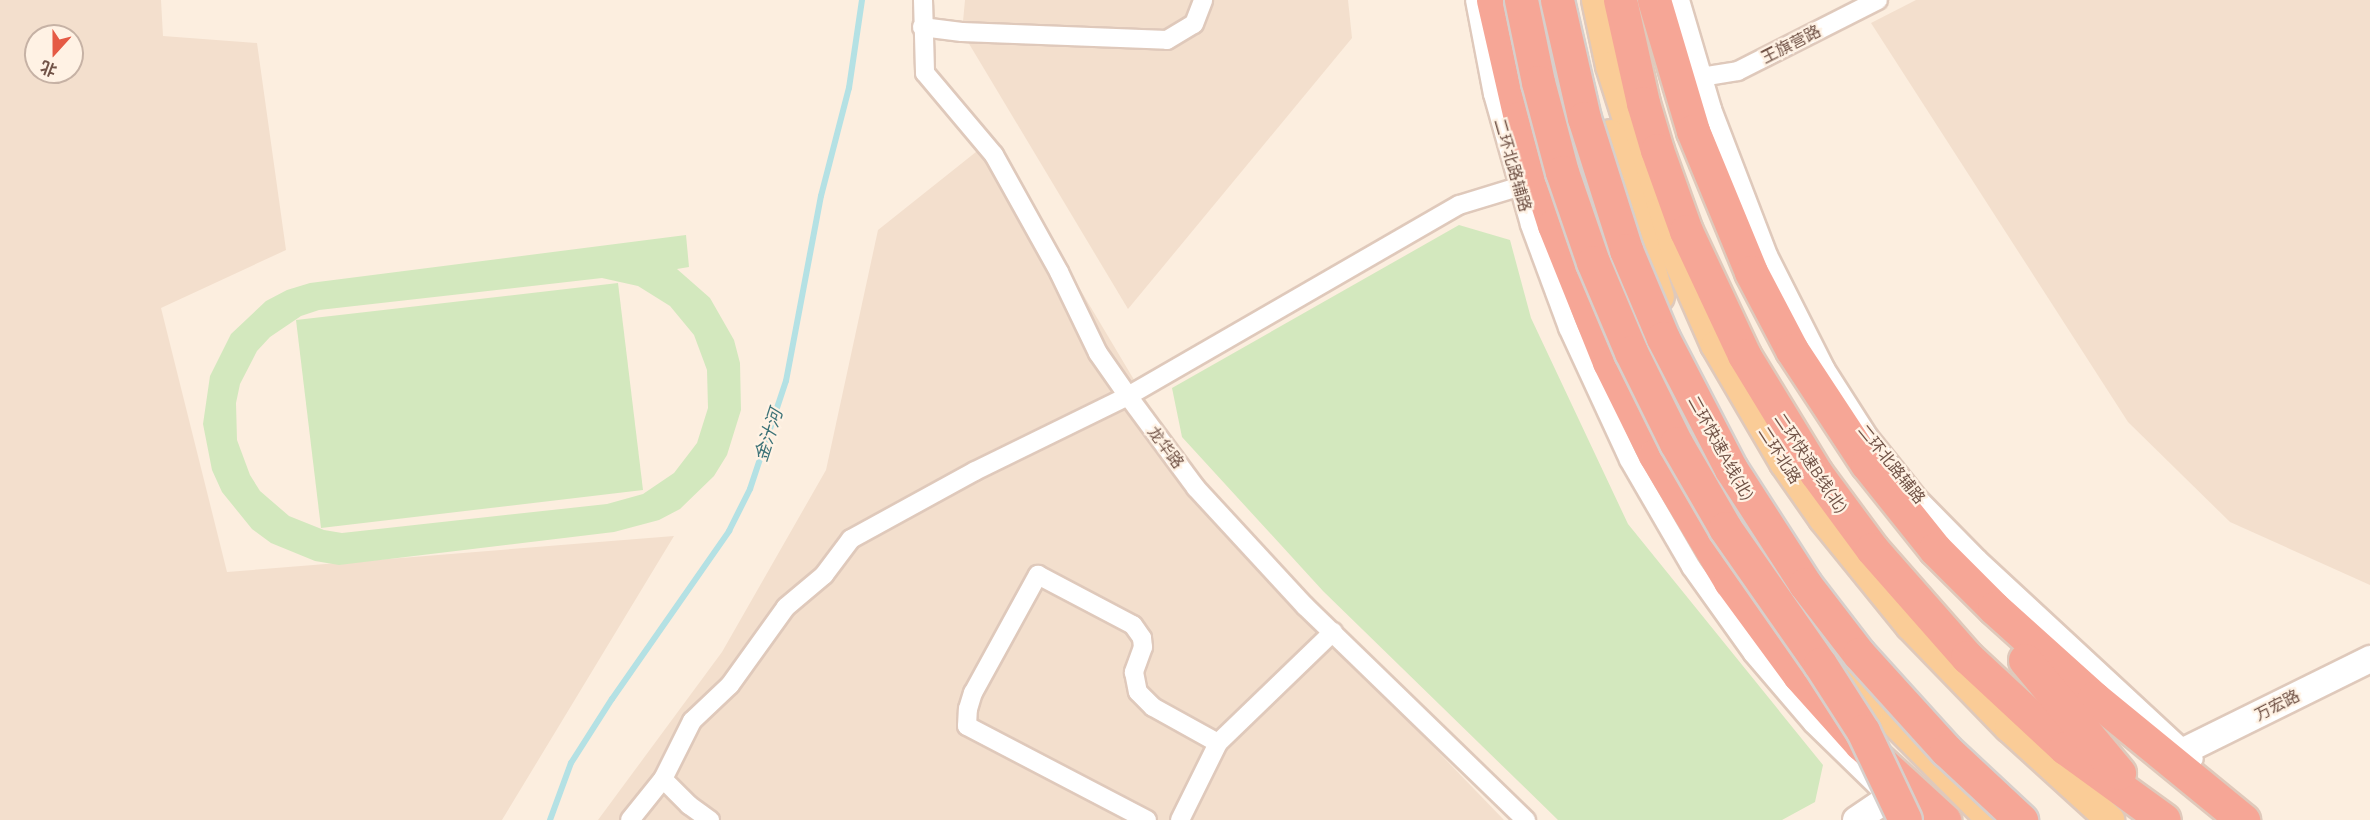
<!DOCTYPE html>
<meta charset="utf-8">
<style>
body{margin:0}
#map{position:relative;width:2370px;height:820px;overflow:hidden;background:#fceedf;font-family:Ubuntu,"Noto Sans SC",sans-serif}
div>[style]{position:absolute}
.residential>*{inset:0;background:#f3dfcd}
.green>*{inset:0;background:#d3e8be}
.stream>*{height:6px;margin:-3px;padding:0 3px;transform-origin:3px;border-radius:3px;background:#b4e1e4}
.roads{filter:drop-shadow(2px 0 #dfc9bb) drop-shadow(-2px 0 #dfc9bb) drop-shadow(0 2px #dfc9bb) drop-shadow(0 -2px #dfc9bb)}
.street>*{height:18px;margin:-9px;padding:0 9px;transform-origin:9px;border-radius:9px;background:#fff}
.secondary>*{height:26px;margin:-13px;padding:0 13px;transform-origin:13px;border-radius:13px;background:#fff}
.primary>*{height:28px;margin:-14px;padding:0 14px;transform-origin:14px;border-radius:14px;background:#facc97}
.highway>*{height:33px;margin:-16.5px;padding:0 16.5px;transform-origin:16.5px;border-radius:16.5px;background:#f6a696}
.bridges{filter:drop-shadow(2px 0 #d7cfcb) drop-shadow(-2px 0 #d7cfcb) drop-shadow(0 2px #d7cfcb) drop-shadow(0 -2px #d7cfcb)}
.highway-bridge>*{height:33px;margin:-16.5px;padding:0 16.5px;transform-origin:16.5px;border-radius:16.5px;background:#f6a696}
span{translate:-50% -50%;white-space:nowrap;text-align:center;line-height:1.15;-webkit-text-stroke:4.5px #fff2e4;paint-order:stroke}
.street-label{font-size:16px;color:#715347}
.water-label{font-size:18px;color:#3c7277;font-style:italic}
.north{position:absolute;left:24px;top:24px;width:60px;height:60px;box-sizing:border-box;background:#fff2e4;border:2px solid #c6b2a5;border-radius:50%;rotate:201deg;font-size:16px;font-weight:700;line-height:24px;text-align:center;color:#715347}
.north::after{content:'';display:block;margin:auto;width:21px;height:27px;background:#e55a44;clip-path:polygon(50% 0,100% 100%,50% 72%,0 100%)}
</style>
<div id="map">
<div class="residential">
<i style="clip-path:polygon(evenodd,0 0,161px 0,163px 36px,257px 43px,286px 250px,161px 308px,227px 572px,674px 536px,502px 820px,0 820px,0 0,36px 36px,72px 36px,72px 72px,36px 72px,36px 36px)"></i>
<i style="clip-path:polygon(965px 0,1348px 0,1352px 38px,1128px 309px,962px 32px)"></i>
<i style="clip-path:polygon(1916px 0,2370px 0,2370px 585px,2230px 522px,2128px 422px,1871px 23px)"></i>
<i style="clip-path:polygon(991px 140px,1223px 529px,1504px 820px,598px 820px,722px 652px,826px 470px,878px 230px)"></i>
</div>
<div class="green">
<i style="clip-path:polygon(1459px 225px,1510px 240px,1531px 318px,1628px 524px,1823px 765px,1815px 802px,1782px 820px,1558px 820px,1323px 591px,1182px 437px,1172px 388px)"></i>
<i style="clip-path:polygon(evenodd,686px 235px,689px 267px,677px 269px,710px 298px,734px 340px,740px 363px,741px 410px,727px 455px,714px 476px,680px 509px,659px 520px,614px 532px,339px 565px,315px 561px,271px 543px,252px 529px,222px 492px,212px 470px,203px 424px,210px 376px,231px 334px,266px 301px,287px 290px,310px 283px,686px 235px,602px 278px,638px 286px,670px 306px,694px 335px,707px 370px,708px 408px,697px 443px,674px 473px,643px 494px,607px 504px,342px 533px,324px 530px,289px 516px,260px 491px,250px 475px,237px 440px,236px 403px,240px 384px,257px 351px,270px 337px,301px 316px,319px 310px,602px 278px)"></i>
<i style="clip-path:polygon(618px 283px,643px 490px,321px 528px,296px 320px)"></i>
</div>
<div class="stream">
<i style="left:550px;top:820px;width:61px;rotate:-69.8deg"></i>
<i style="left:571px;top:763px;width:76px;rotate:-57.4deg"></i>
<i style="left:612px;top:699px;width:205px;rotate:-55.1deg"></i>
<i style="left:729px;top:531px;width:47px;rotate:-63.4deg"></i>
<i style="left:750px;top:489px;width:114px;rotate:-71.6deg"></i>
<i style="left:786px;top:381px;width:188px;rotate:-79.3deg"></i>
<i style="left:821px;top:196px;width:112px;rotate:-75.5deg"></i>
<i style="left:849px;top:88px;width:89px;rotate:-81.6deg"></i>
</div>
<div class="roads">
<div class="street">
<i style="left:923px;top:0;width:73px;rotate:88.4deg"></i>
<i style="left:925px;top:73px;width:107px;rotate:49.9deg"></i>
<i style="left:994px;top:155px;width:134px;rotate:60.9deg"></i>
<i style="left:1059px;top:272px;width:90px;rotate:64.3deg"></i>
<i style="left:1098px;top:353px;width:52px;rotate:55.1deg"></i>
<i style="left:1128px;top:396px;width:114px;rotate:53.5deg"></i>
<i style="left:1196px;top:488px;width:161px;rotate:47.3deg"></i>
<i style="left:1305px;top:606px;width:308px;rotate:44.1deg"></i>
<i style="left:1475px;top:0;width:96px;rotate:79.2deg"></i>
<i style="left:1493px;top:94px;width:136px;rotate:74.2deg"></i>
<i style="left:1530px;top:225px;width:110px;rotate:69.7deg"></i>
<i style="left:1568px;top:328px;width:145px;rotate:65.2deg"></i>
<i style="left:1629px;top:460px;width:124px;rotate:59.9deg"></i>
<i style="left:1691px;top:567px;width:107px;rotate:54.5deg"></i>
<i style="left:1753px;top:654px;width:92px;rotate:49.4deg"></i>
<i style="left:1813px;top:724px;width:100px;rotate:44.2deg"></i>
<i style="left:1680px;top:0;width:114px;rotate:73.6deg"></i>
<i style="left:1712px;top:109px;width:156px;rotate:69deg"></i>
<i style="left:1768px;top:255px;width:127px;rotate:63.2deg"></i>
<i style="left:1825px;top:368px;width:82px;rotate:57.5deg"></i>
<i style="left:1869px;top:437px;width:78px;rotate:51.2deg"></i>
<i style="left:1918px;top:498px;width:86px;rotate:45.5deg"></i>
<i style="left:1978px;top:559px;width:294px;rotate:42.8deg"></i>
<i style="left:922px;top:27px;width:40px;rotate:7.1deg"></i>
<i style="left:962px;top:32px;width:205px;rotate:2.2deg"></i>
<i style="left:1167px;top:40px;width:31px;rotate:-31deg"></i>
<i style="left:1194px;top:24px;width:26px;rotate:-69deg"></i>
<i style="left:1701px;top:77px;width:37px;rotate:-9deg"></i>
<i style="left:1738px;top:71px;width:157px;rotate:-26.9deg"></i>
<i style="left:663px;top:779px;width:37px;rotate:45deg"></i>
<i style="left:689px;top:805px;width:26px;rotate:36deg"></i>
<i style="left:630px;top:820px;width:53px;rotate:-51.2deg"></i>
<i style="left:663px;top:779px;width:65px;rotate:-63.4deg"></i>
<i style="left:692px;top:721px;width:52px;rotate:-43.5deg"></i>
<i style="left:730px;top:685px;width:96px;rotate:-54.3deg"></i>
<i style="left:786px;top:607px;width:50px;rotate:-40.1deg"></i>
<i style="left:824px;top:575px;width:45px;rotate:-53.1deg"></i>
<i style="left:851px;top:539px;width:141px;rotate:-28.7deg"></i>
<i style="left:975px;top:471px;width:170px;rotate:-26.1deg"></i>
<i style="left:1128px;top:396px;width:382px;rotate:-30deg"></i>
<i style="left:1459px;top:205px;width:62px;rotate:-17deg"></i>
<i style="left:1147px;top:820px;width:203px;rotate:-152.4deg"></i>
<i style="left:967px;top:726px;width:17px;rotate:-87deg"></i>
<i style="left:968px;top:709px;width:17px;rotate:-73deg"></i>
<i style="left:973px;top:693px;width:135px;rotate:-61.2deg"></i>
<i style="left:1038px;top:575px;width:107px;rotate:27.8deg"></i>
<i style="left:1133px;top:625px;width:16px;rotate:55deg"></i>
<i style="left:1142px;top:638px;width:9px;rotate:84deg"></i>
<i style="left:1143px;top:647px;width:27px;rotate:110deg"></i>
<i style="left:1134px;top:672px;width:20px;rotate:79deg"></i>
<i style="left:1138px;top:692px;width:21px;rotate:45deg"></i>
<i style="left:1153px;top:707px;width:74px;rotate:29deg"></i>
<i style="left:1180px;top:820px;width:86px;rotate:-63.7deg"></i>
<i style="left:1218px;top:743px;width:160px;rotate:-44deg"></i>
</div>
<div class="secondary">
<i style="left:2184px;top:751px;width:208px;rotate:-26.3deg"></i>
<i style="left:1856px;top:820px;width:40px;rotate:-34deg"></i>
</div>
<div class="primary">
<i style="left:1596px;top:0;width:67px;rotate:78deg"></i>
<i style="left:1610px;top:66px;width:154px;rotate:72.3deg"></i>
<i style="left:1657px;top:213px;width:144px;rotate:66.3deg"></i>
<i style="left:1715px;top:345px;width:137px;rotate:59.7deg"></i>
<i style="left:1784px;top:463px;width:68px;rotate:55.1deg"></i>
<i style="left:1823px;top:519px;width:138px;rotate:50.9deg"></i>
<i style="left:1910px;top:626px;width:142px;rotate:45.9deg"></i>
<i style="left:2009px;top:728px;width:137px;rotate:42.3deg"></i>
<i style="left:1611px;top:134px;width:170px;rotate:73.3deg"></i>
<i style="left:1833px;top:643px;width:100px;rotate:52.3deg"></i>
<i style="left:1894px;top:722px;width:138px;rotate:45.3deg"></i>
</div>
<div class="highway">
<i style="left:1493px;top:0;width:121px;rotate:77.1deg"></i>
<i style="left:1520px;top:118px;width:112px;rotate:72.4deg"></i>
<i style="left:1554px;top:225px;width:148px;rotate:68.1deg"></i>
<i style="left:1609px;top:362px;width:104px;rotate:63.7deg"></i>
<i style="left:1655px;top:455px;width:147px;rotate:59.2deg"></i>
<i style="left:1730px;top:581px;width:117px;rotate:53.7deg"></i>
<i style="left:1799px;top:675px;width:93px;rotate:48.1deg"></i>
<i style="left:1861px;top:744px;width:113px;rotate:42.5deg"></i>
<i style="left:1620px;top:0;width:106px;rotate:77.4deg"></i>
<i style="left:1643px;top:103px;width:49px;rotate:73.4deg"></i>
<i style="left:1657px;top:150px;width:86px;rotate:70.3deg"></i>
<i style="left:1686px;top:231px;width:137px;rotate:64.9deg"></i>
<i style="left:1744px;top:355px;width:138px;rotate:58.6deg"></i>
<i style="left:1816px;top:473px;width:94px;rotate:53.6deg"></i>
<i style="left:1872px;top:549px;width:144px;rotate:48.7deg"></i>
<i style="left:1967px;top:657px;width:134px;rotate:42.9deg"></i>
<i style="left:2065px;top:748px;width:122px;rotate:36deg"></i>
<i style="left:1654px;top:0;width:137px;rotate:73.4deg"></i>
<i style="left:1693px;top:131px;width:152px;rotate:67.6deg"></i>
<i style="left:1751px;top:272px;width:88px;rotate:62.3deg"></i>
<i style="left:1792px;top:350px;width:136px;rotate:56.7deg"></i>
<i style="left:1867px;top:464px;width:109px;rotate:51.3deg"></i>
<i style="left:1935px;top:549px;width:83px;rotate:45deg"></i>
<i style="left:1994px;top:608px;width:135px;rotate:42deg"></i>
<i style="left:2094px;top:698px;width:193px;rotate:39.3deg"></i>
<i style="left:2025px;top:660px;width:147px;rotate:50.2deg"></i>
</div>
</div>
<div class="bridges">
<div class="highway-bridge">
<i style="left:1521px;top:0;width:84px;rotate:78.3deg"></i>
<i style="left:1538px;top:82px;width:93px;rotate:75.1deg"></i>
<i style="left:1562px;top:172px;width:95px;rotate:71deg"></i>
<i style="left:1593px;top:262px;width:98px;rotate:67.1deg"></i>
<i style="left:1631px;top:352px;width:102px;rotate:63.7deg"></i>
<i style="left:1676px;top:443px;width:98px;rotate:60deg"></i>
<i style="left:1725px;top:528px;width:166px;rotate:55.1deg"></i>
<i style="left:1820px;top:664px;width:80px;rotate:57.3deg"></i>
<i style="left:1863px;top:731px;width:98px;rotate:64.7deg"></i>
<i style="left:1557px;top:0;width:121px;rotate:77.1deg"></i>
<i style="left:1584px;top:118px;width:139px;rotate:72.3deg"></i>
<i style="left:1626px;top:250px;width:95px;rotate:67.2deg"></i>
<i style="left:1663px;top:338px;width:148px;rotate:62.6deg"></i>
<i style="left:1731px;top:469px;width:137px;rotate:57.2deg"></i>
<i style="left:1805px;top:584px;width:88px;rotate:52.4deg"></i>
<i style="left:1859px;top:654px;width:130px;rotate:47.8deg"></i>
<i style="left:1946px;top:750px;width:103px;rotate:43deg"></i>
</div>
</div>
<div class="street-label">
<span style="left:1791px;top:44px;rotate:-27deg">王旗营路</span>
<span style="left:1513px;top:165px;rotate:74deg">二环北路辅路</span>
<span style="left:1166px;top:447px;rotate:53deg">龙华路</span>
<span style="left:1721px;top:448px;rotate:61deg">二环快速A线(北)</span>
<span style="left:1780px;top:455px;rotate:57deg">二环北路</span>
<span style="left:1811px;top:463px;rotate:56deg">二环快速B线(北)</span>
<span style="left:1892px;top:464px;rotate:51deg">二环北路辅路</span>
<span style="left:2277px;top:705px;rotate:-27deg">万宏路</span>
</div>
<div class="water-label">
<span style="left:768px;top:435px;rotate:-72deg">金汁河</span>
</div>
<div class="north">北</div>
</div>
